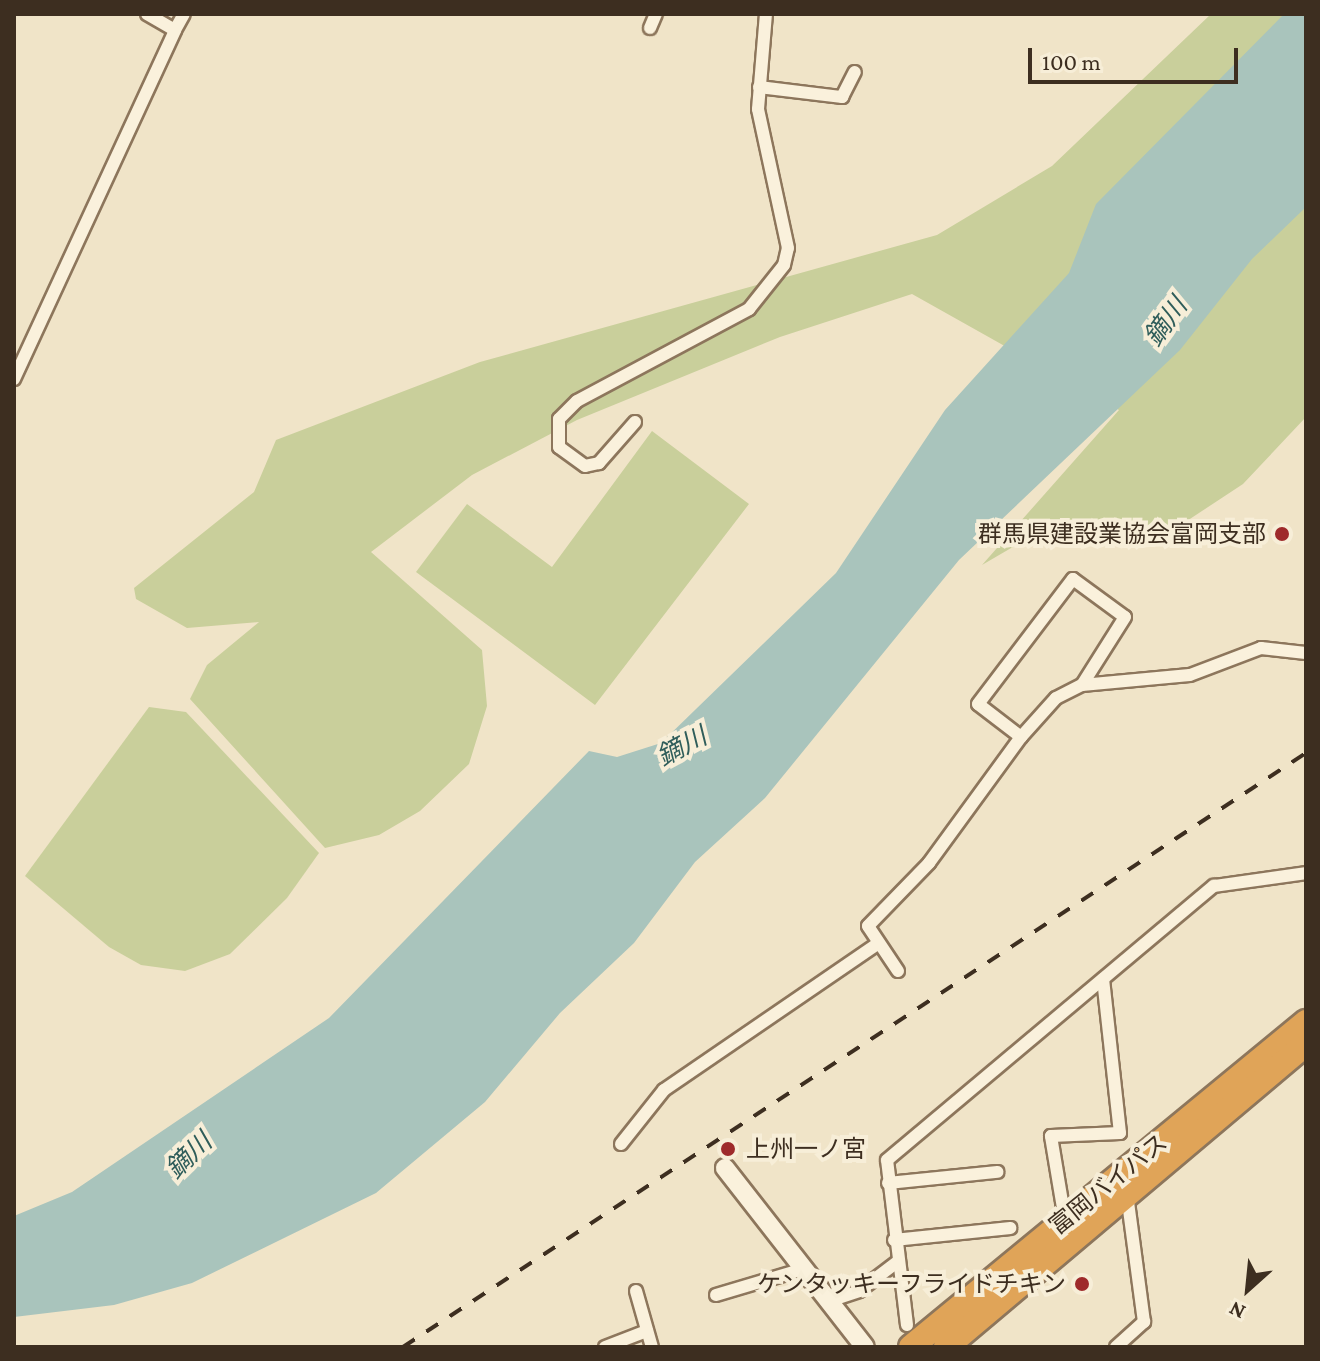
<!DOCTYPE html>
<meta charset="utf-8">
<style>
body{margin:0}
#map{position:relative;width:1320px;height:1361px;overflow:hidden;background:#f0e4c8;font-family:"Crimson Pro","Noto Sans JP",serif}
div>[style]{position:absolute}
.green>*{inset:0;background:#c9cf9b}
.water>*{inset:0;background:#a9c4bc}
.roads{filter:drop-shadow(2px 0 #8d765c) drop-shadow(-2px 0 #8d765c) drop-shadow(0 2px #8d765c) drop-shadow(0 -2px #8d765c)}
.street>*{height:12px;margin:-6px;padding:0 6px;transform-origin:6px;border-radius:6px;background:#faf1dc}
.secondary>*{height:18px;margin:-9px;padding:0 9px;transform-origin:9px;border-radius:9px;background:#faf1dc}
.highway>*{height:24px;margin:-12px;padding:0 12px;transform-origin:12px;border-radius:12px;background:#e0a458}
.rail>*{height:4px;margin-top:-2px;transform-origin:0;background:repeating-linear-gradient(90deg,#3d2e20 0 14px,transparent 0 28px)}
.dots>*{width:22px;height:22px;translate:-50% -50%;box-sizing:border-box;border:4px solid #f7eed8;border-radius:50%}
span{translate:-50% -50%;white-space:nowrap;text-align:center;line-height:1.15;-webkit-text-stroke:8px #f7eed8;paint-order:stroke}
.poi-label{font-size:24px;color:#3d2e20}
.right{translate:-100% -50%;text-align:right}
.left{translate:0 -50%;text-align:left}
.street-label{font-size:24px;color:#3d2e20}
.water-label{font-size:26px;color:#2f5d5a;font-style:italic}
.frame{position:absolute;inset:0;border:16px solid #3d2e20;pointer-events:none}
.north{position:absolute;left:1208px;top:1249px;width:80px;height:80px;-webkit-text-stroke:6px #f7eed8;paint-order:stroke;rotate:207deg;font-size:22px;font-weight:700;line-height:32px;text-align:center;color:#3d2e20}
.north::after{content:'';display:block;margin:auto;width:28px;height:36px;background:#3d2e20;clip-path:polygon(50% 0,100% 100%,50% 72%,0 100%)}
.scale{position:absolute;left:1028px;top:48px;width:210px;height:36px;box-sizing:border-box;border:4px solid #3d2e20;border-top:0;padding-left:10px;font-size:24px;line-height:28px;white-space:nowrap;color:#3d2e20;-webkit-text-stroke:6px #f7eed8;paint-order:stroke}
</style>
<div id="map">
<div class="green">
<i style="clip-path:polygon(1211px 14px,1306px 14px,1306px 417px,1243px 484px,1161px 538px,1076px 522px,1047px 527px,982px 565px,1119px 410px,912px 294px,780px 337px,577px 420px,472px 475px,371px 552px,482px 650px,487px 706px,469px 764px,420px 811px,379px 835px,325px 848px,190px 699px,207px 665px,259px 622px,187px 628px,136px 599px,134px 588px,254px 492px,276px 440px,480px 362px,937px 235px,1052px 166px)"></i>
<i style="clip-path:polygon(652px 431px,749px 504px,595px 705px,416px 572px,467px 504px,552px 567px)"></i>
<i style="clip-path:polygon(149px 707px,186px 712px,319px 853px,287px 898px,230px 954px,185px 971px,141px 965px,109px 947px,25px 876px)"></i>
</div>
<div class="water">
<i style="clip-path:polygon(1284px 14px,1306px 14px,1306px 207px,1252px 259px,1180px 350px,959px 560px,765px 798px,695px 862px,634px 943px,560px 1013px,485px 1102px,376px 1193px,192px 1283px,114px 1305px,14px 1317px,14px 1216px,72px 1192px,329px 1018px,589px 751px,617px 757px,661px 743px,836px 573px,945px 410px,1069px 273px,1096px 204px)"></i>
</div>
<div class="roads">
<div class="street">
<i style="left:147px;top:14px;width:32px;rotate:30deg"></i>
<i style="left:175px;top:30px;width:18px;rotate:-61deg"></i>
<i style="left:650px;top:28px;width:15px;rotate:-67deg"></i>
<i style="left:759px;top:87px;width:84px;rotate:6.9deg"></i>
<i style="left:842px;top:97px;width:28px;rotate:-63deg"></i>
<i style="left:14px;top:379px;width:384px;rotate:-65.2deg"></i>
<i style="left:635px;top:422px;width:55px;rotate:131.3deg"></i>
<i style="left:599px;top:463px;width:14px;rotate:168deg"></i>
<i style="left:585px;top:466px;width:32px;rotate:-144deg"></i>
<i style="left:559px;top:447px;width:28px;rotate:-90deg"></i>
<i style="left:559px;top:419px;width:25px;rotate:-45deg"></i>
<i style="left:577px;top:401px;width:195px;rotate:-28.1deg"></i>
<i style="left:749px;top:309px;width:56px;rotate:-51.5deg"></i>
<i style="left:784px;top:265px;width:17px;rotate:-77deg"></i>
<i style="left:788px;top:248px;width:142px;rotate:-102.2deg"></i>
<i style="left:758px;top:109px;width:95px;rotate:-85.2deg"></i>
<i style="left:1021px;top:737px;width:52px;rotate:-48.1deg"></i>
<i style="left:1056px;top:698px;width:29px;rotate:-27deg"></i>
<i style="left:1082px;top:685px;width:108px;rotate:-5.3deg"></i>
<i style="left:1190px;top:675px;width:76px;rotate:-20.8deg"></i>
<i style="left:1261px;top:648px;width:45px;rotate:6.3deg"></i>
<i style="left:898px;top:971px;width:54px;rotate:-123.7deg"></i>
<i style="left:868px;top:926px;width:88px;rotate:-45.9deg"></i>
<i style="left:929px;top:863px;width:156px;rotate:-53.9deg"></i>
<i style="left:1021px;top:737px;width:54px;rotate:-142.5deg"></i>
<i style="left:978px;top:704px;width:157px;rotate:-52.8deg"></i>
<i style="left:1073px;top:579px;width:64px;rotate:36.2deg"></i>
<i style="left:1125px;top:617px;width:80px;rotate:122.3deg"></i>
<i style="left:621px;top:1144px;width:69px;rotate:-51.5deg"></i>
<i style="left:664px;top:1090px;width:260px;rotate:-34.4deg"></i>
<i style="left:888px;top:1183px;width:110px;rotate:-5.8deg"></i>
<i style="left:1063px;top:1208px;width:73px;rotate:-99.5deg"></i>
<i style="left:1051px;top:1136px;width:69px;rotate:-2.5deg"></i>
<i style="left:1120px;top:1133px;width:155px;rotate:-96.3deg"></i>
<i style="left:894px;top:1240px;width:117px;rotate:-5.9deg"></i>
<i style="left:636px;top:1291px;width:58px;rotate:74.1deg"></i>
<i style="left:716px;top:1295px;width:92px;rotate:-16.5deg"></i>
<i style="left:829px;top:1301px;width:32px;rotate:-18deg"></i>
<i style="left:859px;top:1291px;width:48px;rotate:-37.3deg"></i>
<i style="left:907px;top:1325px;width:166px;rotate:-96.9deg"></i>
<i style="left:887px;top:1160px;width:427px;rotate:-40deg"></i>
<i style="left:1214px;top:886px;width:93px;rotate:-8deg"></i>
<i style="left:605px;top:1347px;width:45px;rotate:-20.9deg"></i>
<i style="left:1116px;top:1347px;width:38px;rotate:-42deg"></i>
<i style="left:1144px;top:1322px;width:128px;rotate:-97.6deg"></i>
</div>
<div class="secondary">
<i style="left:725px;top:1168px;width:227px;rotate:52deg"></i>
</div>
<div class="highway">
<i style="left:911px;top:1347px;width:512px;rotate:-39.45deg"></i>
<i style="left:946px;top:1347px;width:471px;rotate:-40.1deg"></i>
</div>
</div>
<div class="rail">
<i style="left:403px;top:1347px;width:1081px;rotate:-33.34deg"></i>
</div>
<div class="dots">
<i style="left:1282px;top:534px;background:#9e2a2b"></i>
<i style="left:728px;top:1149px;background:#9e2a2b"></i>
<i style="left:1082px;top:1284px;background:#9e2a2b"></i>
</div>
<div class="poi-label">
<span class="right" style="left:1266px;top:534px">群馬県建設業協会富岡支部</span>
<span class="left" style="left:746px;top:1149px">上州一ノ宮</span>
<span class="right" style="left:1066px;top:1284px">ケンタッキーフライドチキン</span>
</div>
<div class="street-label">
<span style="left:1108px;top:1184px;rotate:-39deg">富岡バイパス</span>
</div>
<div class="water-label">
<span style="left:1166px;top:322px;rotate:-54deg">鏑川</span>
<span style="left:682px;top:747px;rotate:-28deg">鏑川</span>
<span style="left:189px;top:1156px;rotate:-44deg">鏑川</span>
</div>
<div class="frame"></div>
<div class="north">N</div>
<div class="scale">100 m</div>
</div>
